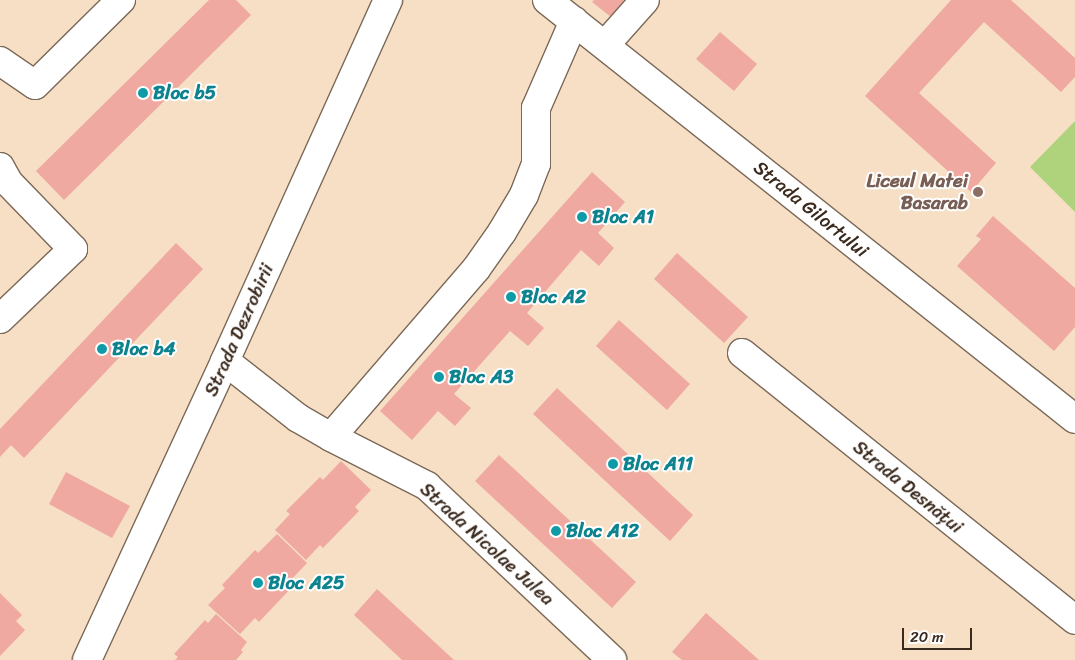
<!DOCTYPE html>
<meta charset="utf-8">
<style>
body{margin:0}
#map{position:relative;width:1075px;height:660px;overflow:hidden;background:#f6dfc5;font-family:Sriracha,sans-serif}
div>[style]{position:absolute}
.green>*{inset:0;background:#afd37c}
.building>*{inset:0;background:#efa9a0}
.roads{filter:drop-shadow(1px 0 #7c6958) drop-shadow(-1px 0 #7c6958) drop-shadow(0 1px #7c6958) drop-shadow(0 -1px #7c6958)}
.minor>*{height:28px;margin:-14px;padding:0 14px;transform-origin:14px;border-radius:14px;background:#fff}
.dots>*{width:14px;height:14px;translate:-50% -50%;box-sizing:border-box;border:2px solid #fff;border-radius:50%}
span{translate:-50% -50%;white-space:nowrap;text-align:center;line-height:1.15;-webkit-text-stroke:4px #fff;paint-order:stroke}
.culture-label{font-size:19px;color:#0d838f;font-weight:700}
.left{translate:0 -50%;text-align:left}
.education-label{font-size:19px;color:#785e54;font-weight:700}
.right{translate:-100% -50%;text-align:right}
.street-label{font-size:19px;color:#3b2a1e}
.scale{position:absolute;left:902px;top:628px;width:70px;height:22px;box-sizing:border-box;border:2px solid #3b2a1e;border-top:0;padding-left:6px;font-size:15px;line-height:18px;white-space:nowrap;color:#3b2a1e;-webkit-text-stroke:4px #fff;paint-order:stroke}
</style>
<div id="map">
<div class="green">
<i style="clip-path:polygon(1075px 121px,1075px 212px,1030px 167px)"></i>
</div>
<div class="building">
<i style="clip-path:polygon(209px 0,236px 0,251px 15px,64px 200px,36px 171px)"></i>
<i style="clip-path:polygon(594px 0,624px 0,611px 17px,592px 2px)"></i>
<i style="clip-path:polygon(951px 0,1011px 0,1075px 58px,1075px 77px,1061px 92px,984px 22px,919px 93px,996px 163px,971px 192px,865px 96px)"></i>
<i style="clip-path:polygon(720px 32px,757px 64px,734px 91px,696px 59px)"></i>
<i style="clip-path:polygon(592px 172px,625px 202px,598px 233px,614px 248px,599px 266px,581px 250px,527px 313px,544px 328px,528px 346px,510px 331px,454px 394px,471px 408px,455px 426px,438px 411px,412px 440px,380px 411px)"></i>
<i style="clip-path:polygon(993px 216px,1075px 288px,1075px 327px,1054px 351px,957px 266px,981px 239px,976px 236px)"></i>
<i style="clip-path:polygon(176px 243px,203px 269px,24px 458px,11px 445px,0 457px,0 429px)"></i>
<i style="clip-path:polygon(677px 253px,748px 317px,724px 343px,654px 279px)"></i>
<i style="clip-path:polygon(619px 320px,690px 384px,667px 410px,596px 346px)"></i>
<i style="clip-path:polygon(557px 388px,693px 515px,670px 541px,533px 414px)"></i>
<i style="clip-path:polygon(499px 455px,636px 582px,612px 608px,475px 481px)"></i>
<i style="clip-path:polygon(341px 461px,371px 490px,355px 507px,359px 511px,323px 548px,320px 545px,306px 560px,275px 530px,290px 514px,286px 511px,320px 477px,323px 480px)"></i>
<i style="clip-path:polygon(66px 472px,130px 506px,112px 538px,49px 504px)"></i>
<i style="clip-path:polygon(277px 534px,307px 563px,290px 581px,294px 585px,259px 622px,255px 618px,240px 634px,208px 605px,225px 588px,222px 585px,255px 550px,258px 553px)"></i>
<i style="clip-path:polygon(377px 589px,454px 660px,402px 660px,354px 615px)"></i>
<i style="clip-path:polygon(0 593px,22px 615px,16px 621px,25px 630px,0 656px)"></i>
<i style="clip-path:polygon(706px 613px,759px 660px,682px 660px,672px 652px)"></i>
<i style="clip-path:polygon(216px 614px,247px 642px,241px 650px,243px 652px,236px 660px,175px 660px,178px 657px,174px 654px,205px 620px,208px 623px)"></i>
</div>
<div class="roads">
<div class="minor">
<i style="left:547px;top:0;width:674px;rotate:38.43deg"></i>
<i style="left:605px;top:45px;width:60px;rotate:-48.4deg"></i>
<i style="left:0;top:61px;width:42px;rotate:34.4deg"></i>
<i style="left:35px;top:85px;width:121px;rotate:-44.7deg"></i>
<i style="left:0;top:167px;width:18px;rotate:61deg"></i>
<i style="left:9px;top:183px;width:92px;rotate:45.9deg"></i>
<i style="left:73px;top:249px;width:101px;rotate:136.2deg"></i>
<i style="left:742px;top:353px;width:427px;rotate:38.7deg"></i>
<i style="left:225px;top:361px;width:93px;rotate:38deg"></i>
<i style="left:298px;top:418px;width:38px;rotate:30deg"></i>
<i style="left:331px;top:437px;width:108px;rotate:27deg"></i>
<i style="left:427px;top:486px;width:254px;rotate:43.2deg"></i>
<i style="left:331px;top:437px;width:222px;rotate:-49.2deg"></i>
<i style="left:476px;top:269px;width:45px;rotate:-54.9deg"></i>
<i style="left:502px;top:232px;width:43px;rotate:-59.3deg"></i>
<i style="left:524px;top:195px;width:33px;rotate:-69deg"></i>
<i style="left:536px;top:164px;width:56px;rotate:-90deg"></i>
<i style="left:536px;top:108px;width:95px;rotate:-66.4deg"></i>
<i style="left:87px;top:660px;width:329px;rotate:-65.2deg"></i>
<i style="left:225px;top:361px;width:396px;rotate:-65.7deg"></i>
</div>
</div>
<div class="dots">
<i style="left:143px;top:93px;background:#0f9aa8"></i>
<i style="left:978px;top:192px;background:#8d6e63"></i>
<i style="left:582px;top:217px;background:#0f9aa8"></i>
<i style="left:511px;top:297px;background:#0f9aa8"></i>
<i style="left:102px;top:349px;background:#0f9aa8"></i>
<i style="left:439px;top:377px;background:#0f9aa8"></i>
<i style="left:613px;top:464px;background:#0f9aa8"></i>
<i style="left:556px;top:531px;background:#0f9aa8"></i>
<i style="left:258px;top:583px;background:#0f9aa8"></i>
</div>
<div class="culture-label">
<span class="left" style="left:153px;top:93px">Bloc b5</span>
<span class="left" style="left:592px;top:217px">Bloc A1</span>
<span class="left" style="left:521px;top:297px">Bloc A2</span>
<span class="left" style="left:112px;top:349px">Bloc b4</span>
<span class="left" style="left:449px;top:377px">Bloc A3</span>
<span class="left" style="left:623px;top:464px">Bloc A11</span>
<span class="left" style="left:566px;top:531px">Bloc A12</span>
<span class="left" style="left:268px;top:583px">Bloc A25</span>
</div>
<div class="education-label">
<span class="right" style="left:968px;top:192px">Liceul Matei<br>Basarab</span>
</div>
<div class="street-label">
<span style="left:811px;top:209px;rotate:39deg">Strada Gilortului</span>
<span style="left:239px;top:330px;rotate:-66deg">Strada Dezrobirii</span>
<span style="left:908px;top:487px;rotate:39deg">Strada Desnățui</span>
<span style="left:487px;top:544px;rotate:42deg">Strada Nicolae Julea</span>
</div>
<div class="scale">20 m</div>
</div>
